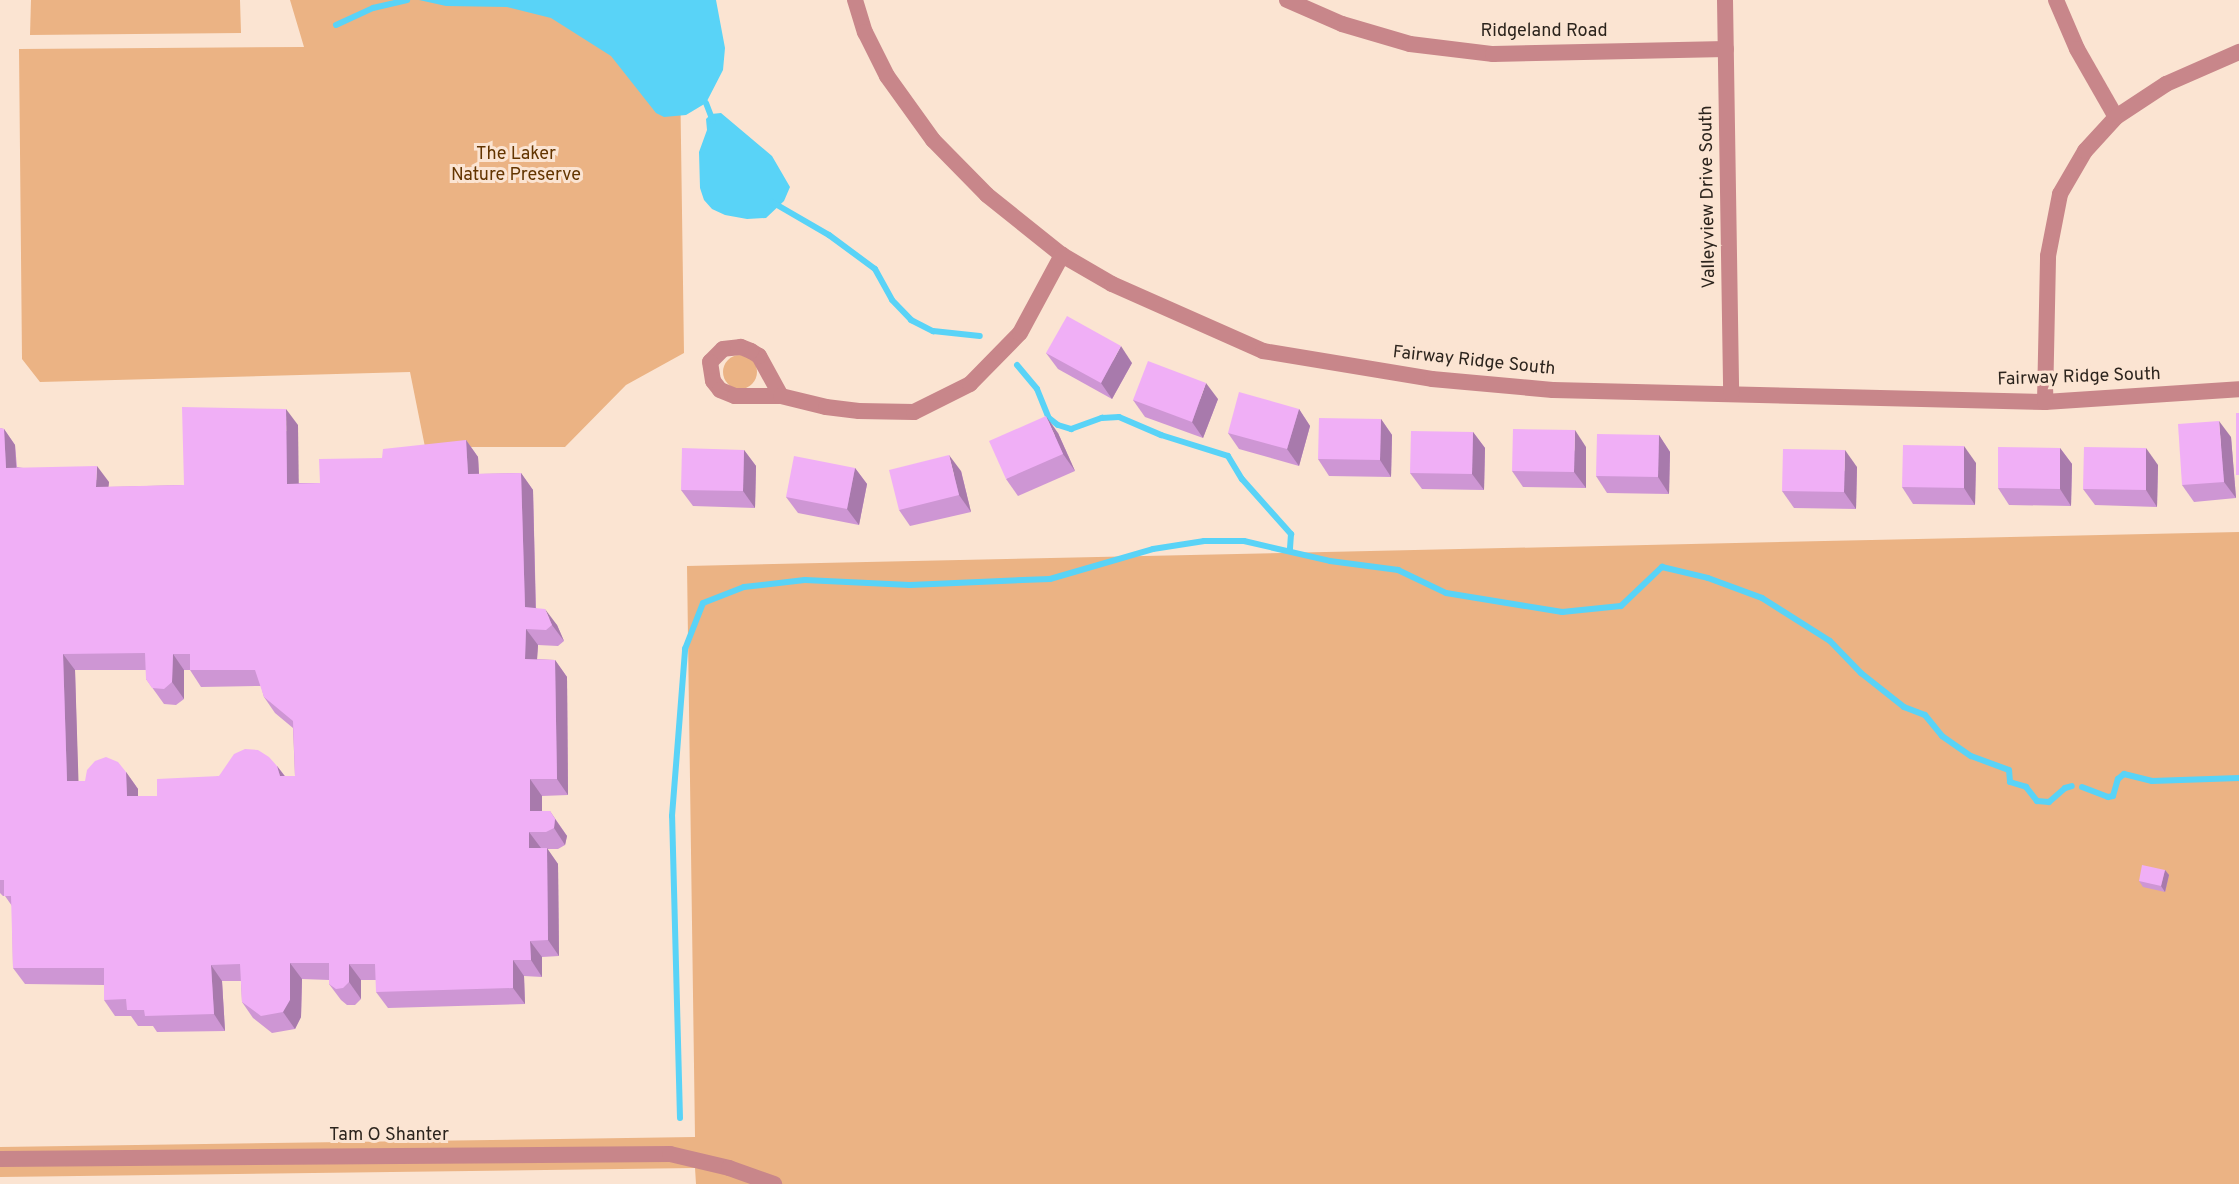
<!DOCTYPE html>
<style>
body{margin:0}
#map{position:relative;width:2239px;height:1184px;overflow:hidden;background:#fbe4d2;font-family:Overpass,sans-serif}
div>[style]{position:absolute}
.green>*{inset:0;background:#ebb384}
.round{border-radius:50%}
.water>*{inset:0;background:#59d3f7}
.stream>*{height:6px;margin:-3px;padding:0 3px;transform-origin:3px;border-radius:3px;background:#59d3f7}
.street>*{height:16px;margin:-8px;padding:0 8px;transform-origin:8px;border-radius:8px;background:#c8868a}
.wall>*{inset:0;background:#ce96d4}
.shaded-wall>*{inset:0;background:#a87aac}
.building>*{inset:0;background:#f0aff6}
span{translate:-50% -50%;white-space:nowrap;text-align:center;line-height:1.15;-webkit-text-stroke:6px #fbe4d2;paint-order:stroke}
.street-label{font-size:18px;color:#2c241d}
.park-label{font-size:18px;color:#633500}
</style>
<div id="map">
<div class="green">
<i style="clip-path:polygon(31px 0,240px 0,241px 33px,30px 35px)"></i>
<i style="clip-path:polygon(290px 0,679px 0,684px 353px,626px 385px,565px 447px,425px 447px,410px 372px,40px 382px,22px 359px,19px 49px,304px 47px)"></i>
<i class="round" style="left:723px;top:355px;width:34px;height:34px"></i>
<i style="clip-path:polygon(2239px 532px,2239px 1184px,696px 1184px,695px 1168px,0 1177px,0 1147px,695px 1137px,687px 566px)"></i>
</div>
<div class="water">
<i style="clip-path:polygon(419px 0,716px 0,725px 48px,723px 70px,706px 103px,686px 115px,664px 117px,656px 113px,611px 56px,551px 18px,507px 7px,446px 6px)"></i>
<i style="clip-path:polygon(721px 113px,772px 156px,790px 187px,784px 201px,766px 218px,747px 219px,725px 215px,712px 209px,704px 200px,700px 188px,699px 152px,707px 130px,706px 119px,711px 114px)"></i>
</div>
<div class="stream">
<i style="left:336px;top:25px;width:41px;rotate:-24.7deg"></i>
<i style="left:373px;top:8px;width:35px;rotate:-13deg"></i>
<i style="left:706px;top:103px;width:19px;rotate:69deg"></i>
<i style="left:772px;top:202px;width:66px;rotate:30.1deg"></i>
<i style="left:829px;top:235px;width:57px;rotate:36.5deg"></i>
<i style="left:875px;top:269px;width:35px;rotate:61deg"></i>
<i style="left:892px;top:300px;width:28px;rotate:46deg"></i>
<i style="left:911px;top:320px;width:25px;rotate:27deg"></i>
<i style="left:933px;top:331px;width:47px;rotate:6.1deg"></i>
<i style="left:1017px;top:365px;width:31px;rotate:50deg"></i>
<i style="left:1037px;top:389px;width:31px;rotate:68deg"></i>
<i style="left:1049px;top:418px;width:11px;rotate:38deg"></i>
<i style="left:1058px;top:425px;width:14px;rotate:17deg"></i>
<i style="left:1071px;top:429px;width:33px;rotate:-20deg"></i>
<i style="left:1102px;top:418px;width:17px;rotate:-3deg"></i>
<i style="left:1119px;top:417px;width:46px;rotate:23.2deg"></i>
<i style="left:1161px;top:435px;width:70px;rotate:17.4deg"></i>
<i style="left:1228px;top:456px;width:27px;rotate:59deg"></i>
<i style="left:1242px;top:479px;width:74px;rotate:48.3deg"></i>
<i style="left:1291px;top:534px;width:16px;rotate:94deg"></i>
<i style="left:2082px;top:787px;width:28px;rotate:21deg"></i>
<i style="left:2108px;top:797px;width:5px;rotate:-11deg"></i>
<i style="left:2113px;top:796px;width:18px;rotate:-74deg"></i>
<i style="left:2118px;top:779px;width:8px;rotate:-40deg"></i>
<i style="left:2124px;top:774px;width:29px;rotate:14deg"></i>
<i style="left:2152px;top:781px;width:87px;rotate:-2deg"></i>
<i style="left:680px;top:1118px;width:302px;rotate:-91.5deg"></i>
<i style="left:672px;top:816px;width:168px;rotate:-85.5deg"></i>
<i style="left:685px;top:649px;width:49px;rotate:-68.6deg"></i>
<i style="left:703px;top:603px;width:44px;rotate:-21.3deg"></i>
<i style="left:744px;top:587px;width:61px;rotate:-6.5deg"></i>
<i style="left:805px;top:580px;width:105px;rotate:2.7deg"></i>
<i style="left:910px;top:585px;width:140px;rotate:-2.5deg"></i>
<i style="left:1050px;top:579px;width:107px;rotate:-16.2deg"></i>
<i style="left:1153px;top:549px;width:52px;rotate:-8.9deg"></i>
<i style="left:1204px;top:541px;width:40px"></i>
<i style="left:1244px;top:541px;width:88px;rotate:13.1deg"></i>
<i style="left:1330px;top:561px;width:69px;rotate:7.5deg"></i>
<i style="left:1398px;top:570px;width:53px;rotate:25.6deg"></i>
<i style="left:1446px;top:593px;width:118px;rotate:9.3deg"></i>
<i style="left:1562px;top:612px;width:59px;rotate:-5.8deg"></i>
<i style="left:1621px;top:606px;width:57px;rotate:-43.6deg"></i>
<i style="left:1662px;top:567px;width:47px;rotate:13.4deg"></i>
<i style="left:1708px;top:578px;width:58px;rotate:20.3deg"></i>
<i style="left:1762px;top:598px;width:80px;rotate:32.3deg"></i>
<i style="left:1830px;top:641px;width:45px;rotate:45.9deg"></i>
<i style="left:1861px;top:673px;width:55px;rotate:38.3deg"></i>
<i style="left:1904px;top:707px;width:22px;rotate:21deg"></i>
<i style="left:1925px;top:715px;width:27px;rotate:51deg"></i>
<i style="left:1942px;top:736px;width:35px;rotate:35deg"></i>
<i style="left:1971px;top:756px;width:40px;rotate:20.2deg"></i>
<i style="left:2009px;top:770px;width:12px;rotate:85deg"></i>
<i style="left:2010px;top:782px;width:17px;rotate:17deg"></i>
<i style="left:2026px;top:787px;width:18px;rotate:52deg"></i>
<i style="left:2037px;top:801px;width:12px;rotate:5deg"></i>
<i style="left:2049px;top:802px;width:21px;rotate:-41deg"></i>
<i style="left:2065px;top:788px;width:7px;rotate:-16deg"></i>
</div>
<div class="street">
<i style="left:855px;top:0;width:34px;rotate:73deg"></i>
<i style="left:865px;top:32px;width:49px;rotate:63.4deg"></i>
<i style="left:887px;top:76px;width:79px;rotate:54.3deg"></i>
<i style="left:933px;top:140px;width:77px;rotate:45.5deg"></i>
<i style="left:987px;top:195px;width:96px;rotate:38.7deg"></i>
<i style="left:1062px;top:255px;width:58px;rotate:30.1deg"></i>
<i style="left:1112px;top:284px;width:165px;rotate:23.9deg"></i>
<i style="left:1263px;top:351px;width:171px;rotate:9.4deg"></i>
<i style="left:1432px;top:379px;width:121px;rotate:5.2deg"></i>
<i style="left:1553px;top:390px;width:492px;rotate:1.4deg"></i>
<i style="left:2045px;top:402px;width:194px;rotate:-3.8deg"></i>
<i style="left:1287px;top:0;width:60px;rotate:23.6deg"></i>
<i style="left:1342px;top:24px;width:71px;rotate:16.4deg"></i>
<i style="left:1410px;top:44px;width:84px;rotate:6.9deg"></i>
<i style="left:1493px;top:54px;width:233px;rotate:-1.2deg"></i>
<i style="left:1725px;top:0;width:394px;rotate:89.1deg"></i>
<i style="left:2056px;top:0;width:53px;rotate:66.8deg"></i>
<i style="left:2077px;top:49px;width:78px;rotate:60.2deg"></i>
<i style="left:781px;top:396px;width:46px;rotate:-118.8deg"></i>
<i style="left:759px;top:356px;width:9px;rotate:-148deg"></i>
<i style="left:751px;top:351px;width:11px;rotate:-158deg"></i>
<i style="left:741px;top:347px;width:18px;rotate:174deg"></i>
<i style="left:723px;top:349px;width:18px;rotate:135deg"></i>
<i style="left:710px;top:362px;width:19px;rotate:81deg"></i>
<i style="left:713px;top:381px;width:11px;rotate:52deg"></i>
<i style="left:720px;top:390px;width:16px;rotate:22deg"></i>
<i style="left:735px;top:396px;width:46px"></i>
<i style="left:781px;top:396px;width:46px;rotate:13.7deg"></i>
<i style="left:826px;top:407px;width:33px;rotate:7deg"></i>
<i style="left:859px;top:411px;width:55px;rotate:1deg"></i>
<i style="left:914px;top:412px;width:63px;rotate:-26.6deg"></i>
<i style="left:970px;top:384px;width:71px;rotate:-45.6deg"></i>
<i style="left:1020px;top:333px;width:89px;rotate:-61.7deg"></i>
<i style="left:2045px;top:402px;width:146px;rotate:-88.8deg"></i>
<i style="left:2048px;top:256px;width:63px;rotate:-79deg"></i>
<i style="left:2060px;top:194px;width:50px;rotate:-59.8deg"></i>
<i style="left:2085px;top:151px;width:46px;rotate:-47.6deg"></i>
<i style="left:2116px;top:117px;width:60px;rotate:-33.4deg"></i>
<i style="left:2166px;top:84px;width:80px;rotate:-23.7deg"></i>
<i style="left:0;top:1159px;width:670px;rotate:-0.43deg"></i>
<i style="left:670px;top:1154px;width:61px;rotate:13.3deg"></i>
<i style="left:729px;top:1168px;width:48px;rotate:19.6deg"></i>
</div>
<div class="wall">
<i style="clip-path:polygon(1046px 353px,1132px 363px,1112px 399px,1058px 369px)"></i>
<i style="clip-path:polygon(1218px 399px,1203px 438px,1145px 417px,1133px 400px)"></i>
<i style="clip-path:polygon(1299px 409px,1310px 426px,1299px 466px,1239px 449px,1228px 433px)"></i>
<i style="clip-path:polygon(1381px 419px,1392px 435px,1391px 477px,1329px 476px,1318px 459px)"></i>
<i style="clip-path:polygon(evenodd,298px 425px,298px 483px,320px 483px,382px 458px,466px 440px,478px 457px,479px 474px,521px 473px,533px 490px,536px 608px,557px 625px,564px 641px,558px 646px,538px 645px,537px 659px,555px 660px,567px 677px,568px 795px,542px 796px,542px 811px,550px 811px,567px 836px,565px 845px,558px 849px,547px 849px,558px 864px,559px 956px,542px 957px,542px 977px,524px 976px,525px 1004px,388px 1008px,376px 992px,376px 980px,361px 980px,361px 999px,355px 1005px,347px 1005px,341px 1000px,329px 984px,329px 980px,302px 979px,301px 1017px,295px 1029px,272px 1033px,253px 1018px,242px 1002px,241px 981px,222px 981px,225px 1031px,157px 1032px,153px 1026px,138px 1026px,131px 1016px,115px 1016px,104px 1000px,104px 985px,25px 984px,13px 968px,12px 906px,5px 896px,3px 896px,0 893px,0 428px,4px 429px,15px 445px,17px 467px,109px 482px,108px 487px,184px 485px,298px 425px,75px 670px,146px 670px,146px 679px,164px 704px,176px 705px,184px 699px,184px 670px,190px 670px,201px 687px,261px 686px,264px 697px,275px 713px,293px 728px,295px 776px,285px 776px,277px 766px,219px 776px,157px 796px,138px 796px,138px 789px,126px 772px,85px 781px,78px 781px,75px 670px)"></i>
<i style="clip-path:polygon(1473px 432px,1485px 448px,1484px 490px,1422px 489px,1410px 473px)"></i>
<i style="clip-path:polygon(1058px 433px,1075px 471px,1018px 496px,1006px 479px)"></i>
<i style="clip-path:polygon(1659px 435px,1670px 452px,1669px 494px,1607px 493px,1596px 476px)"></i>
<i style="clip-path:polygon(2231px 437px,2236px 498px,2194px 502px,2182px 485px)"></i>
<i style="clip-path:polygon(1586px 447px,1586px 488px,1523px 487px,1512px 471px)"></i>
<i style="clip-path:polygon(2060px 448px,2072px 464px,2071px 506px,2009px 505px,1998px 488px)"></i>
<i style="clip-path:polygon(744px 450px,756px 466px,755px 508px,693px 506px,681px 490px)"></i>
<i style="clip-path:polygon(1976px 463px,1975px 505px,1913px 504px,1902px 487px)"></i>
<i style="clip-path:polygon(2158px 465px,2157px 507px,2095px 505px,2083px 489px)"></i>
<i style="clip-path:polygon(1857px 467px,1856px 509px,1794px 508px,1782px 491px)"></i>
<i style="clip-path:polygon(855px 468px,867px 484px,859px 525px,798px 513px,786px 497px)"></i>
<i style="clip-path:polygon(961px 471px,971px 512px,910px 526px,899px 510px)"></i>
<i style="clip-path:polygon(2165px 870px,2169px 875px,2165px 892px,2143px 887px,2139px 881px)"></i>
</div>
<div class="shaded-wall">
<i style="clip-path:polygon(1121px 346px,1132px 363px,1112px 399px,1101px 383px)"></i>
<i style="clip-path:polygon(1206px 383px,1218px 399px,1203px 438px,1192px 422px)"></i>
<i style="clip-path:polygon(286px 409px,298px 425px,299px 500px,287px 484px)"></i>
<i style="clip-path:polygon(1299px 409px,1310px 426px,1299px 466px,1287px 449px)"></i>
<i style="clip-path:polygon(1046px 416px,1058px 433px,1075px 471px,1063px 454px)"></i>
<i style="clip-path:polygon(1381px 419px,1392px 435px,1391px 477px,1380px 460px)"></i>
<i style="clip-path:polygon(2219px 421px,2231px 437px,2236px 498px,2224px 482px)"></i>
<i style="clip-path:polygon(4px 429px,15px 445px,17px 484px,6px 468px)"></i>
<i style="clip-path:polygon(1575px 430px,1586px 447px,1586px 488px,1574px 472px)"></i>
<i style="clip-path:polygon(1473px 432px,1485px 448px,1484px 490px,1472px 474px)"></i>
<i style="clip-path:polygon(1659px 435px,1670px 452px,1669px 494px,1658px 477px)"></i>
<i style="clip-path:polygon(466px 440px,478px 457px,480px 491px,468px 474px)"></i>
<i style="clip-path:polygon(1964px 446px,1976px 463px,1975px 505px,1964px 488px)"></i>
<i style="clip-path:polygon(2060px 448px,2072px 464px,2071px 506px,2060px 489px)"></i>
<i style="clip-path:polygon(2146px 448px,2158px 465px,2157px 507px,2146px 490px)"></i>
<i style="clip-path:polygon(744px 450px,756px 466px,755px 508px,743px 491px)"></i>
<i style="clip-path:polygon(1845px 450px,1857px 467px,1856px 509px,1844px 492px)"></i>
<i style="clip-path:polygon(949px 455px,961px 471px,971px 512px,959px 495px)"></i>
<i style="clip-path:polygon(97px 466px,109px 482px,107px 503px,96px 487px)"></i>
<i style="clip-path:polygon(855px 468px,867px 484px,859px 525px,847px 509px)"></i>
<i style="clip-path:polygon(521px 473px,533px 490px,536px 624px,525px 607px)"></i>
<i style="clip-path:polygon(545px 609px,557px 625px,564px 641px,552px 625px)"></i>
<i style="clip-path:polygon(526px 629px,538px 645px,536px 675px,525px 659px)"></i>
<i style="clip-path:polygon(63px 654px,75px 670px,79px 797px,67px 781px)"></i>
<i style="clip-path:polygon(173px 654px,184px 670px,184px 699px,172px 682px)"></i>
<i style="clip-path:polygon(555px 660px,567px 677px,568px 795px,557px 779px)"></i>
<i style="clip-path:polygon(277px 766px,289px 782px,280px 776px)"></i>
<i style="clip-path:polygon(126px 772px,138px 789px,138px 812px,127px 796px)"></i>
<i style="clip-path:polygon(530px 779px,542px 796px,542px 827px,530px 811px)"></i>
<i style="clip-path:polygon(555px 819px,567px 836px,565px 845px,554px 828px)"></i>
<i style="clip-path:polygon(529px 832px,541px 848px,529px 848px)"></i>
<i style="clip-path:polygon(547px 848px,558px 864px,559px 956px,548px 940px)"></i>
<i style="clip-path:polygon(2165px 870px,2169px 875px,2165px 892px,2161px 886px)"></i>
<i style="clip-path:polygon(530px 941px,542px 957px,542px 977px,531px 960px)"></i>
<i style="clip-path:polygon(513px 960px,524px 976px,525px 1004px,513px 988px)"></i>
<i style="clip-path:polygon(290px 963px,302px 979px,301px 1017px,295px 1029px,283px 1012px)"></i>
<i style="clip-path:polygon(349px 964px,361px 980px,361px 999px,349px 982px)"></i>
<i style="clip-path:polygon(211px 965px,222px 981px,225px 1031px,214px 1014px)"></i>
</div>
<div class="building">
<i style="clip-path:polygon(1067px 316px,1121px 346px,1101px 383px,1046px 353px)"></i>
<i style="clip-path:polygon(1148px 361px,1206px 383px,1192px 422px,1133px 400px)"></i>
<i style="clip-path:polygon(1239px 392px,1299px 409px,1287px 449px,1228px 433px)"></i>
<i style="clip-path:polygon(evenodd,182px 407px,286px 409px,287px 484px,320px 483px,319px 459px,382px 458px,383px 449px,466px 440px,468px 474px,521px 473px,525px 607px,545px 609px,552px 625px,546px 630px,526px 629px,525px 659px,555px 660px,557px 779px,530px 779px,530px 811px,550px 811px,555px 819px,554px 828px,546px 832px,529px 832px,529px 848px,547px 848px,548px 940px,530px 941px,531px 960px,513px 960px,513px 988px,376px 992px,375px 964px,349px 964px,349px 982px,343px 988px,336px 989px,329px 984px,329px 963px,290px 963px,290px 1000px,283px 1012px,261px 1016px,242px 1002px,240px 964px,211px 965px,214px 1014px,145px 1016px,144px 1010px,127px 1010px,126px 999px,104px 1000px,104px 968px,13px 968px,11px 896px,4px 896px,4px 880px,0 880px,0 428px,4px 429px,6px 468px,97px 466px,96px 487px,184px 485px,182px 407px,145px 653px,146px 679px,152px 688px,164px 689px,172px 682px,173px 654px,190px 654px,190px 670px,255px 670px,264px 697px,293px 721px,295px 776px,280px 776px,277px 766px,269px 757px,258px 750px,245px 749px,234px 754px,219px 776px,157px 779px,157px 796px,127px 796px,126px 772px,118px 762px,106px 757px,95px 761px,87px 770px,85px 781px,67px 781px,63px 654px,145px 653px)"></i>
<i style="clip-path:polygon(2236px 413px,2239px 413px,2239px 475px,2236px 475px)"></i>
<i style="clip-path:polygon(1046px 416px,1063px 454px,1006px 479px,989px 441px)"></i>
<i style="clip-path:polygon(1319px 418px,1381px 419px,1380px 460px,1318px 459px)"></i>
<i style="clip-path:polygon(2219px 421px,2224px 482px,2182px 485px,2178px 424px)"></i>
<i style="clip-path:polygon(1513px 429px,1575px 430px,1574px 472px,1512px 471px)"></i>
<i style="clip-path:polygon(1411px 431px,1473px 432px,1472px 474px,1410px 473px)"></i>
<i style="clip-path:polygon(1597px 434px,1659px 435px,1658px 477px,1596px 476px)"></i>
<i style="clip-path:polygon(1903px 445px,1964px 446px,1964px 488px,1902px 487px)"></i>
<i style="clip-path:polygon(1998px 447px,2060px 448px,2060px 489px,1998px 488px)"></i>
<i style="clip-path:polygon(2084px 447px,2146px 448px,2146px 490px,2083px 489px)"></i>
<i style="clip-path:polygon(682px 448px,744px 450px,743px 491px,681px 490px)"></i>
<i style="clip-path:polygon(1783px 449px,1845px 450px,1844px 492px,1782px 491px)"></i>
<i style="clip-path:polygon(949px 455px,959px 495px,899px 510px,889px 470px)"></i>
<i style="clip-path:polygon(794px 456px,855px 468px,847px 509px,786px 497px)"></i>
<i style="clip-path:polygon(2142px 865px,2165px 870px,2161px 886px,2139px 881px)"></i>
</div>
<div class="street-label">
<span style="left:1544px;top:32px">Ridgeland Road</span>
<span style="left:1709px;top:197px;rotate:-91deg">Valleyview Drive South</span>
<span style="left:1474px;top:362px;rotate:6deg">Fairway Ridge South</span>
<span style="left:2079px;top:378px;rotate:-2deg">Fairway Ridge South</span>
<span style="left:389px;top:1136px">Tam O Shanter</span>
</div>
<div class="park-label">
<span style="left:516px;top:166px">The Laker<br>Nature Preserve</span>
</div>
</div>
